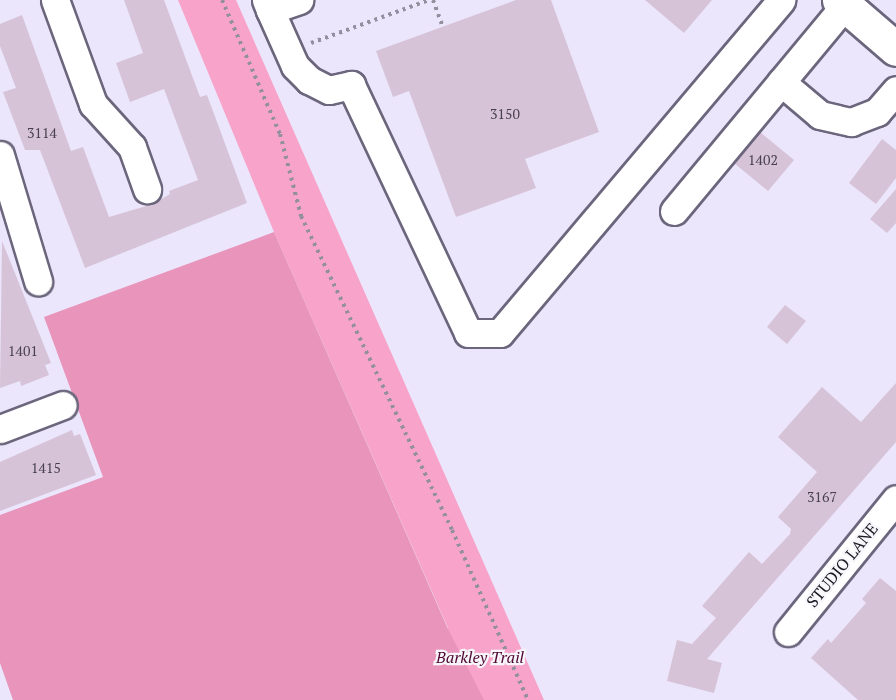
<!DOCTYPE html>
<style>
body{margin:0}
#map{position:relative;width:896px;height:700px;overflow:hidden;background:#ebe6fb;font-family:"PT Serif",serif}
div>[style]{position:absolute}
.green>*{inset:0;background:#f7a3ca}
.forest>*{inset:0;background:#e894bb}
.building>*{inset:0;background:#d7c3d8}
.path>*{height:4px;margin-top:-2px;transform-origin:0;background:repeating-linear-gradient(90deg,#938f9f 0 3px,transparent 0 7.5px)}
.roads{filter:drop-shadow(2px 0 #6c667d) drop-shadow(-2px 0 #6c667d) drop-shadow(0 2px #6c667d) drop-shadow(0 -2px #6c667d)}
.minor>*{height:27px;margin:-13.5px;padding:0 13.5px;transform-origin:13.5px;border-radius:13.5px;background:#fff}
.major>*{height:33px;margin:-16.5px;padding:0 16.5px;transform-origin:16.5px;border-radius:16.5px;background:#fff}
span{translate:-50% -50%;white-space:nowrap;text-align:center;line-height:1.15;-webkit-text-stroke:4.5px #f7f6fb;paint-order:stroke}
.number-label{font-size:14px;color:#49424e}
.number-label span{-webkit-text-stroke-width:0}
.street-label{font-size:16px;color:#1a1720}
.park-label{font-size:16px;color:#510733;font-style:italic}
</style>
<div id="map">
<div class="green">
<i style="clip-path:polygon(178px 0,236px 0,544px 700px,384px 700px,448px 628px,274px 232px)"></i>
</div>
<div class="forest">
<i style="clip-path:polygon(274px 232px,448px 629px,484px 700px,13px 700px,0 663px,0 515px,103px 477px,44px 317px)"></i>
</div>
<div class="building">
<i style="clip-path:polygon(124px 0,164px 0,200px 97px,207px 95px,247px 203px,85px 268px,40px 150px,25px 150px,3px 92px,16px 88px,0 46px,0 24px,22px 15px,71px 151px,83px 147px,109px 217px,153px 204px,170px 194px,169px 191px,198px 180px,164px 89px,130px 102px,116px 63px,143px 53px)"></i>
<i style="clip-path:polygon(516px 0,551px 0,599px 132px,525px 159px,536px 188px,456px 217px,409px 91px,393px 97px,376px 51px)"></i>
<i style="clip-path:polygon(645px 0,712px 0,684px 33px)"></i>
<i style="clip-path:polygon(760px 132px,794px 160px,768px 191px,734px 163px)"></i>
<i style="clip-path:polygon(882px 139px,896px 150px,896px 178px,876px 204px,849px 183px)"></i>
<i style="clip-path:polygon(896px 189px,896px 223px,887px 233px,870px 219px)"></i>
<i style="clip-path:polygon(2px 241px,51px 363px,45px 365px,49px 375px,21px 386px,20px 381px,0 388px)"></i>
<i style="clip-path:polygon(785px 305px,806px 321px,787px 344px,767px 327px)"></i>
<i style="clip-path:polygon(896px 383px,896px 442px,707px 659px,722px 663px,714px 693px,667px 681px,677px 640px,692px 644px,716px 618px,702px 606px,749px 552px,762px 564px,790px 534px,791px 529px,778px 517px,817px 472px,778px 437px,822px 387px,861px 422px)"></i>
<i style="clip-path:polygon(72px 430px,74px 436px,80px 434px,96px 475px,0 511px,0 462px)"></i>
<i style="clip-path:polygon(880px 578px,896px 591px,896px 700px,858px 700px,811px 658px,828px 639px,831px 643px,866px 603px,862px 599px)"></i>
</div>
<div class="path">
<i style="left:222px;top:0;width:146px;rotate:66.6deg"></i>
<i style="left:280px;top:134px;width:85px;rotate:75.6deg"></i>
<i style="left:301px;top:216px;width:348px;rotate:64.3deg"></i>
<i style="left:452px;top:530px;width:186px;rotate:65.9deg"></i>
<i style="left:433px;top:0;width:29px;rotate:70deg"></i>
<i style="left:311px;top:43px;width:126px;rotate:-20deg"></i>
</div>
<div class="roads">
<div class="minor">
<i style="left:55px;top:0;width:111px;rotate:69.9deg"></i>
<i style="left:93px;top:104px;width:58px;rotate:47.8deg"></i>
<i style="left:132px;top:147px;width:45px;rotate:70.3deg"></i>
<i style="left:266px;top:0;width:11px;rotate:68deg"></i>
<i style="left:270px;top:10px;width:31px;rotate:-19deg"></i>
<i style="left:270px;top:10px;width:61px;rotate:65.9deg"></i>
<i style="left:295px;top:66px;width:20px;rotate:45deg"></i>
<i style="left:309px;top:80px;width:22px;rotate:27deg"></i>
<i style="left:329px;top:90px;width:23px;rotate:-13deg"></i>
<i style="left:351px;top:85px;width:274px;rotate:64.7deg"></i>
<i style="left:468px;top:333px;width:32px"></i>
<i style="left:500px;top:333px;width:436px;rotate:-49.8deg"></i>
<i style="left:781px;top:82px;width:51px;rotate:40.2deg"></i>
<i style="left:820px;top:115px;width:32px;rotate:13deg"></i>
<i style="left:851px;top:122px;width:28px;rotate:-21deg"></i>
<i style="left:877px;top:112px;width:29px;rotate:-49deg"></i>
<i style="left:0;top:155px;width:132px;rotate:73.2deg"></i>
<i style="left:674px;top:211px;width:268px;rotate:-50.3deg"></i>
<i style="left:0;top:429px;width:67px;rotate:-20.9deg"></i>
<i style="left:788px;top:632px;width:171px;rotate:-50.9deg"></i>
</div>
<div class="major">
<i style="left:839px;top:0;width:75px;rotate:40.7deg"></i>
</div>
</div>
<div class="number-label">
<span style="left:505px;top:114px">3150</span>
<span style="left:42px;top:133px">3114</span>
<span style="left:763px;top:160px">1402</span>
<span style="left:23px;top:351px">1401</span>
<span style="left:46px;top:468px">1415</span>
<span style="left:822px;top:497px">3167</span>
</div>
<div class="street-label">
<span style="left:842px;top:565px;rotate:-51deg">STUDIO LANE</span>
</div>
<div class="park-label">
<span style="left:480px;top:657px">Barkley Trail</span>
</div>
</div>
